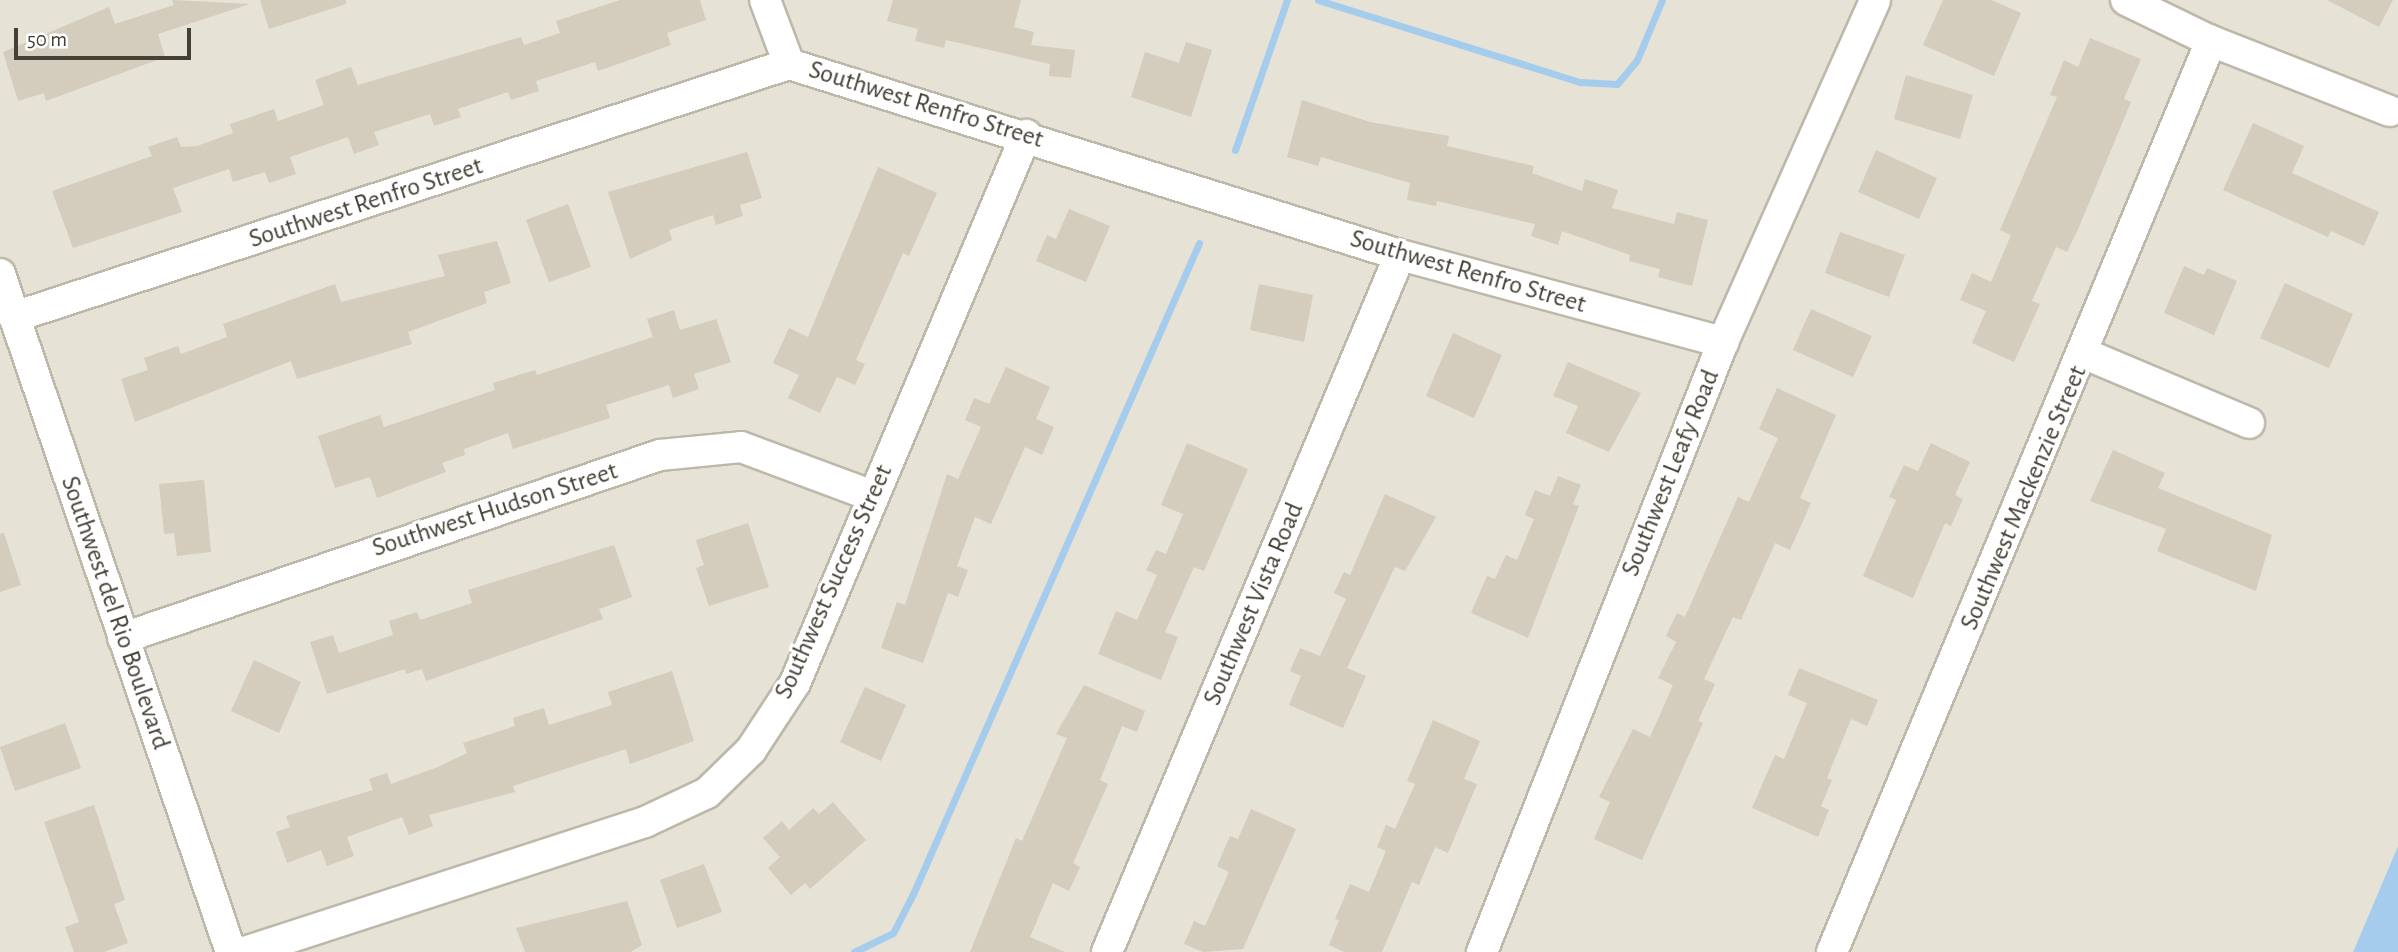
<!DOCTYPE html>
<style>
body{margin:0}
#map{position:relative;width:2398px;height:952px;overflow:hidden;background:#f3f0e7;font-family:"Alegreya Sans",sans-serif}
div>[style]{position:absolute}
.residential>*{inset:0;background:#e6e2d5}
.water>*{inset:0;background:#a6cced}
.stream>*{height:7px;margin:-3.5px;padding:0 3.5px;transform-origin:3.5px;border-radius:3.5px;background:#a6cced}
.building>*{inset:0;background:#d4ccbd}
.roads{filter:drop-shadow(2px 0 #beb8aa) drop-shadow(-2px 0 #beb8aa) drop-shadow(0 2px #beb8aa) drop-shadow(0 -2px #beb8aa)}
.minor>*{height:30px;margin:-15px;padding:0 15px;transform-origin:15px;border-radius:15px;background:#fff}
span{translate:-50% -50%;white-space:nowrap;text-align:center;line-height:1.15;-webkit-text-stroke:6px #fff;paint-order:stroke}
.street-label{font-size:26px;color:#454036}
.scale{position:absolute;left:14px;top:28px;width:177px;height:32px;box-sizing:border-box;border:4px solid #454036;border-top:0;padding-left:9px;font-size:21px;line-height:24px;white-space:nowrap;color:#454036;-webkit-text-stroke:5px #fff;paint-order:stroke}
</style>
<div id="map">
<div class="residential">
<i style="clip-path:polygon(0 0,2398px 0,2398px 846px,2353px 952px,0 952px)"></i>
</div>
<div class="water">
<i style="clip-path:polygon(2398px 846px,2398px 952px,2353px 952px)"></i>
</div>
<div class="stream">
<i style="left:1318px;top:0;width:275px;rotate:17.4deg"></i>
<i style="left:1580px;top:82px;width:37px;rotate:3deg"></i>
<i style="left:1617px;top:84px;width:31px;rotate:-50deg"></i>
<i style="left:1637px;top:60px;width:65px;rotate:-67.4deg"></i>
<i style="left:1235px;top:150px;width:159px;rotate:-70.9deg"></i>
<i style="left:854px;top:952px;width:43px;rotate:-26deg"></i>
<i style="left:893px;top:933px;width:44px;rotate:-62.9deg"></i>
<i style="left:913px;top:894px;width:711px;rotate:-66.28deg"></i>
</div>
<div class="building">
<i style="clip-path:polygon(172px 0,250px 4px,158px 34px,165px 57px,46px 101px,44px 93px,18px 101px,3px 52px,109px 7px,115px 24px,174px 5px)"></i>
<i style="clip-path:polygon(260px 0,346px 0,346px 4px,269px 29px)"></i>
<i style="clip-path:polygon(620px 0,700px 0,706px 20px,667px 33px,671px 45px,621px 63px,598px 71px,595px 62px,536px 81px,539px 91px,511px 100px,508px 92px,458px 109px,461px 117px,434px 126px,430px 114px,374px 132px,379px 145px,354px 154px,348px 137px,290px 157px,296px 174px,269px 183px,265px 172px,233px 182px,229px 169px,173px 188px,182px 212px,73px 248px,52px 191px,152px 156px,148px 147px,177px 137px,181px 147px,197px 146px,233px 133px,230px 124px,274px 109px,278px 121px,324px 105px,315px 80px,351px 67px,358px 85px,521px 37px,524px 45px,560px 33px,556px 21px)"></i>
<i style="clip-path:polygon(893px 0,1021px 0,1014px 27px,1034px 32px,1031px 45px,1075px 50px,1071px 78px,1049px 76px,1050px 64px,946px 40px,944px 48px,915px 41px,918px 29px,887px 21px)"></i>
<i style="clip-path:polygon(1943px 0,1991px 0,2021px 13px,1994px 76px,1923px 45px)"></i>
<i style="clip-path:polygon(2327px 0,2393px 0,2379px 27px)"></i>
<i style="clip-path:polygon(2090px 38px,2141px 59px,2124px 99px,2131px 102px,2079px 227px,2067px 252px,2056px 247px,2032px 301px,2040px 304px,2014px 362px,1972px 343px,1986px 311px,1960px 300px,1972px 273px,1991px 282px,2011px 235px,2000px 230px,2057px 97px,2050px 95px,2064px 60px,2078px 67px)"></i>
<i style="clip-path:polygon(1186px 42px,1212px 50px,1191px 117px,1131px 97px,1145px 52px,1179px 63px)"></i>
<i style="clip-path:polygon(1906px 75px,1973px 95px,1960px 139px,1894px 119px)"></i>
<i style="clip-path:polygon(1302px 100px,1370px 122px,1449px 136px,1447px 146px,1534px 166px,1532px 173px,1582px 191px,1585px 179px,1618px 190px,1612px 208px,1674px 224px,1677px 212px,1708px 220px,1692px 286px,1658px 277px,1660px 269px,1629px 261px,1630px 255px,1562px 231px,1558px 245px,1531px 236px,1535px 224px,1437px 201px,1436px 206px,1407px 200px,1410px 183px,1321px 157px,1318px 166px,1287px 157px)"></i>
<i style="clip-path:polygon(2253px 123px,2304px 146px,2292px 173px,2379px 212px,2364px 246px,2331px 231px,2328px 237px,2223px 190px)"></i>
<i style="clip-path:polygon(1876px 150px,1937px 178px,1919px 219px,1858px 192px)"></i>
<i style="clip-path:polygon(747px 152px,762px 198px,740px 205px,743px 216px,716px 225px,713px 215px,669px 230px,672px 240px,630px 259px,608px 192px)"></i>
<i style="clip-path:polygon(878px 167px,937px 193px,909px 256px,903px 253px,856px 360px,865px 364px,855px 385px,837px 377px,820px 413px,788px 398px,799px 375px,773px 363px,789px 328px,808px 337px)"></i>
<i style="clip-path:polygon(568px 204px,591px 267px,549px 282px,526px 220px)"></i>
<i style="clip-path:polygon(1069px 209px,1110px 226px,1086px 282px,1036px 261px,1047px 235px,1056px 239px)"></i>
<i style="clip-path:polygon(1840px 232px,1905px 255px,1889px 297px,1825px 273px)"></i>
<i style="clip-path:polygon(497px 241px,511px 283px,484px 292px,487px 303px,408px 332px,412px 344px,297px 379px,291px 361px,135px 422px,121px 379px,148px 370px,144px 358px,178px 346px,181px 354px,227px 337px,223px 324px,335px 284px,341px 302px,445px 276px,438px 255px)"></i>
<i style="clip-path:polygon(2184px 266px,2204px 275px,2207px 268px,2237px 281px,2214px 335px,2164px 313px)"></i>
<i style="clip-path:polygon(2285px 283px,2353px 314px,2329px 368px,2260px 338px)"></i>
<i style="clip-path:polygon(1259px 284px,1313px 295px,1304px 342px,1250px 330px)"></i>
<i style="clip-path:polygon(1811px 309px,1872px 336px,1853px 377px,1793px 350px)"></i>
<i style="clip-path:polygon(674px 310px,680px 330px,716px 319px,731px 362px,694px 374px,699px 389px,673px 398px,669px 385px,606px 405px,610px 418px,513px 449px,508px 433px,464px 449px,465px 455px,442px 463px,446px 472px,377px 498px,370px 477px,335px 488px,318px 436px,380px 415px,384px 427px,495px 390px,493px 383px,535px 370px,537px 375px,653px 337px,647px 319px)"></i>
<i style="clip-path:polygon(1453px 333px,1502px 355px,1474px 418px,1426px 396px)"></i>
<i style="clip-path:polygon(1568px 362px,1641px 393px,1609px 452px,1566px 433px,1578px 406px,1553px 396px)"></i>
<i style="clip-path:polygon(1006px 367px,1050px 387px,1036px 419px,1054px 427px,1042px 455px,1025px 447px,991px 524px,975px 517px,957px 566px,968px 570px,958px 597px,948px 593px,923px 663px,881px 648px,897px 602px,905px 605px,947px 474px,958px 479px,981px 427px,965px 420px,974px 398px,989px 404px)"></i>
<i style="clip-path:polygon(1777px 388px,1836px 415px,1800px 498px,1811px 503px,1790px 550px,1775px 543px,1741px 620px,1733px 617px,1704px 679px,1715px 684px,1698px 721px,1703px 723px,1642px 860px,1594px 839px,1610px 802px,1599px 797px,1633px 729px,1650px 737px,1673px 685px,1658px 678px,1676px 642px,1666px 636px,1677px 613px,1685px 617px,1738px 497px,1749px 502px,1778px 438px,1759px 429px)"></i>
<i style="clip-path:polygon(1187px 443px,1248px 469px,1204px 571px,1194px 567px,1165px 632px,1178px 637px,1161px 680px,1098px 654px,1116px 611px,1137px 620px,1157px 575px,1146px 570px,1156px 550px,1166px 554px,1183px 514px,1161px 505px)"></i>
<i style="clip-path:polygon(1931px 443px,1970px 462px,1955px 495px,1963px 499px,1951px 526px,1945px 523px,1913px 598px,1863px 576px,1896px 500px,1889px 497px,1904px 465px,1918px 471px)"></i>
<i style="clip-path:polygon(2113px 450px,2165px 473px,2158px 488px,2272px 535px,2256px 591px,2157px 551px,2166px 529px,2090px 501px)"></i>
<i style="clip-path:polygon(1558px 476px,1581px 485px,1573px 504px,1579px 506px,1528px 638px,1471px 613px,1487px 576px,1495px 579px,1506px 555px,1517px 560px,1534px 519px,1525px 515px,1535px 490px,1550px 496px)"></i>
<i style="clip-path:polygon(204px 480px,211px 552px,177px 556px,174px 533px,164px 534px,159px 484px)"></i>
<i style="clip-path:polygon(1385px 494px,1436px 517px,1405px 571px,1395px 567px,1347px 668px,1366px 676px,1343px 728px,1289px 705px,1301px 676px,1290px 671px,1300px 648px,1320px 656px,1346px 599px,1334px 593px,1344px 572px,1350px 575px)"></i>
<i style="clip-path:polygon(748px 523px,769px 587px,709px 606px,696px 568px,704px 565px,696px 540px)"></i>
<i style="clip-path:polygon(4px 533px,21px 585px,0 592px,0 534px)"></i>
<i style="clip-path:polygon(614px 545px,632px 597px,599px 609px,603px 619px,426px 681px,422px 669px,406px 674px,405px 669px,327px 694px,310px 642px,333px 635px,339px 653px,393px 635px,389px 621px,417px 612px,420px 620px,472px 603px,468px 590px)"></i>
<i style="clip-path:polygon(254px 660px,301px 682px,279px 733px,231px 711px)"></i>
<i style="clip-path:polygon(1799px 668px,1878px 700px,1867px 726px,1851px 719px,1827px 778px,1832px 780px,1821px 806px,1829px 810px,1818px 837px,1752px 808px,1775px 755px,1784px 759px,1807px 703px,1788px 695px)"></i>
<i style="clip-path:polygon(672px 671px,694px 741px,630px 764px,626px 749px,513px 786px,515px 792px,429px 815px,433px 826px,409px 835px,402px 817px,347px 837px,354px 856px,327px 866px,321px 850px,287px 863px,276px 832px,290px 827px,286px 816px,373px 790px,369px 779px,387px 773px,391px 784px,438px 767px,467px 753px,463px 743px,515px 726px,513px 718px,544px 708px,549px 725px,612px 705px,608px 692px)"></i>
<i style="clip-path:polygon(1084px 685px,1145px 711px,1137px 732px,1122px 726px,1100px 780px,1108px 784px,1073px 863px,1080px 867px,1069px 891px,1053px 883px,1030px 937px,1065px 952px,970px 952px,1016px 838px,1022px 841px,1067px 738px,1056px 734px)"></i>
<i style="clip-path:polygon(865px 687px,906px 705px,881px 761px,840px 742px)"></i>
<i style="clip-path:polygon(1433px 720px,1480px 741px,1464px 779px,1477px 784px,1448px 853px,1435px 847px,1419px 885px,1412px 882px,1382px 952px,1344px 952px,1329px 945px,1339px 920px,1335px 919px,1350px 884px,1369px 892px,1386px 851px,1377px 847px,1386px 825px,1395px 829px,1415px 784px,1407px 781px)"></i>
<i style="clip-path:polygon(65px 723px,81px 768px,15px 791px,0 747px)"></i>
<i style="clip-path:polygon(833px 802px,866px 840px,810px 889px,805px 883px,791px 895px,768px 868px,780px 857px,763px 838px,782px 821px,789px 830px,813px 808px,819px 814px)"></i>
<i style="clip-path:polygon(94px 805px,125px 900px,114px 904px,128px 943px,104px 952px,74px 952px,65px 927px,79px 922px,44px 822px)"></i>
<i style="clip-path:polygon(1251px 809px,1296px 829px,1243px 949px,1203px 952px,1184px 944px,1194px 921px,1205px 926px,1229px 872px,1217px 866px,1230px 836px,1238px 839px)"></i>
<i style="clip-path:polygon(704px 864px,722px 912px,677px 928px,660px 880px)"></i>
<i style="clip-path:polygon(627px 901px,642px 945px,631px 952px,525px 952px,516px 928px)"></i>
</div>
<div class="roads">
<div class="minor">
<i style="left:765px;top:0;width:68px;rotate:69.4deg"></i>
<i style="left:2126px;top:0;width:94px;rotate:25.8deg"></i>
<i style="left:2211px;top:41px;width:192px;rotate:21.4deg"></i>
<i style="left:0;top:274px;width:716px;rotate:71.19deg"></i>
<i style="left:14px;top:317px;width:815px;rotate:-18.08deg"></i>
<i style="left:789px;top:64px;width:640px;rotate:17.36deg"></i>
<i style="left:1400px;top:255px;width:335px;rotate:15.1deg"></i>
<i style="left:2085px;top:354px;width:178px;rotate:22.8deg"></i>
<i style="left:123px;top:638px;width:567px;rotate:-18.82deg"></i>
<i style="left:660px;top:455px;width:81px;rotate:-5.6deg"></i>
<i style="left:741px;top:447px;width:138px;rotate:20.4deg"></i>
<i style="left:245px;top:952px;width:421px;rotate:-18deg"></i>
<i style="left:645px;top:822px;width:68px;rotate:-25.1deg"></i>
<i style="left:707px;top:793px;width:62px;rotate:-44.3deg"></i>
<i style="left:751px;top:750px;width:80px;rotate:-56.7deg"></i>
<i style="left:795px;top:683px;width:595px;rotate:-67.14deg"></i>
<i style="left:1107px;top:952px;width:756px;rotate:-67.2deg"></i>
<i style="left:1482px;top:952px;width:656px;rotate:-68.44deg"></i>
<i style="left:1723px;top:342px;width:374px;rotate:-66deg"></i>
<i style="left:1832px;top:952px;width:987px;rotate:-67.41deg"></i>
</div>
</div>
<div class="street-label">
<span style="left:926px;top:105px;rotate:17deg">Southwest Renfro Street</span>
<span style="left:366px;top:203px;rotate:-18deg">Southwest Renfro Street</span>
<span style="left:1468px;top:272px;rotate:16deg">Southwest Renfro Street</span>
<span style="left:1671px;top:473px;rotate:-68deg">Southwest Leafy Road</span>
<span style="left:2024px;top:498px;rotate:-67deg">Southwest Mackenzie Street</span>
<span style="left:495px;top:510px;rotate:-18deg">Southwest Hudson Street</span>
<span style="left:834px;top:582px;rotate:-66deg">Southwest Success Street</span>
<span style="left:1254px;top:604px;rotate:-67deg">Southwest Vista Road</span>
<span style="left:115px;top:613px;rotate:71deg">Southwest del Rio Boulevard</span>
</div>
<div class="scale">50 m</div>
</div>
